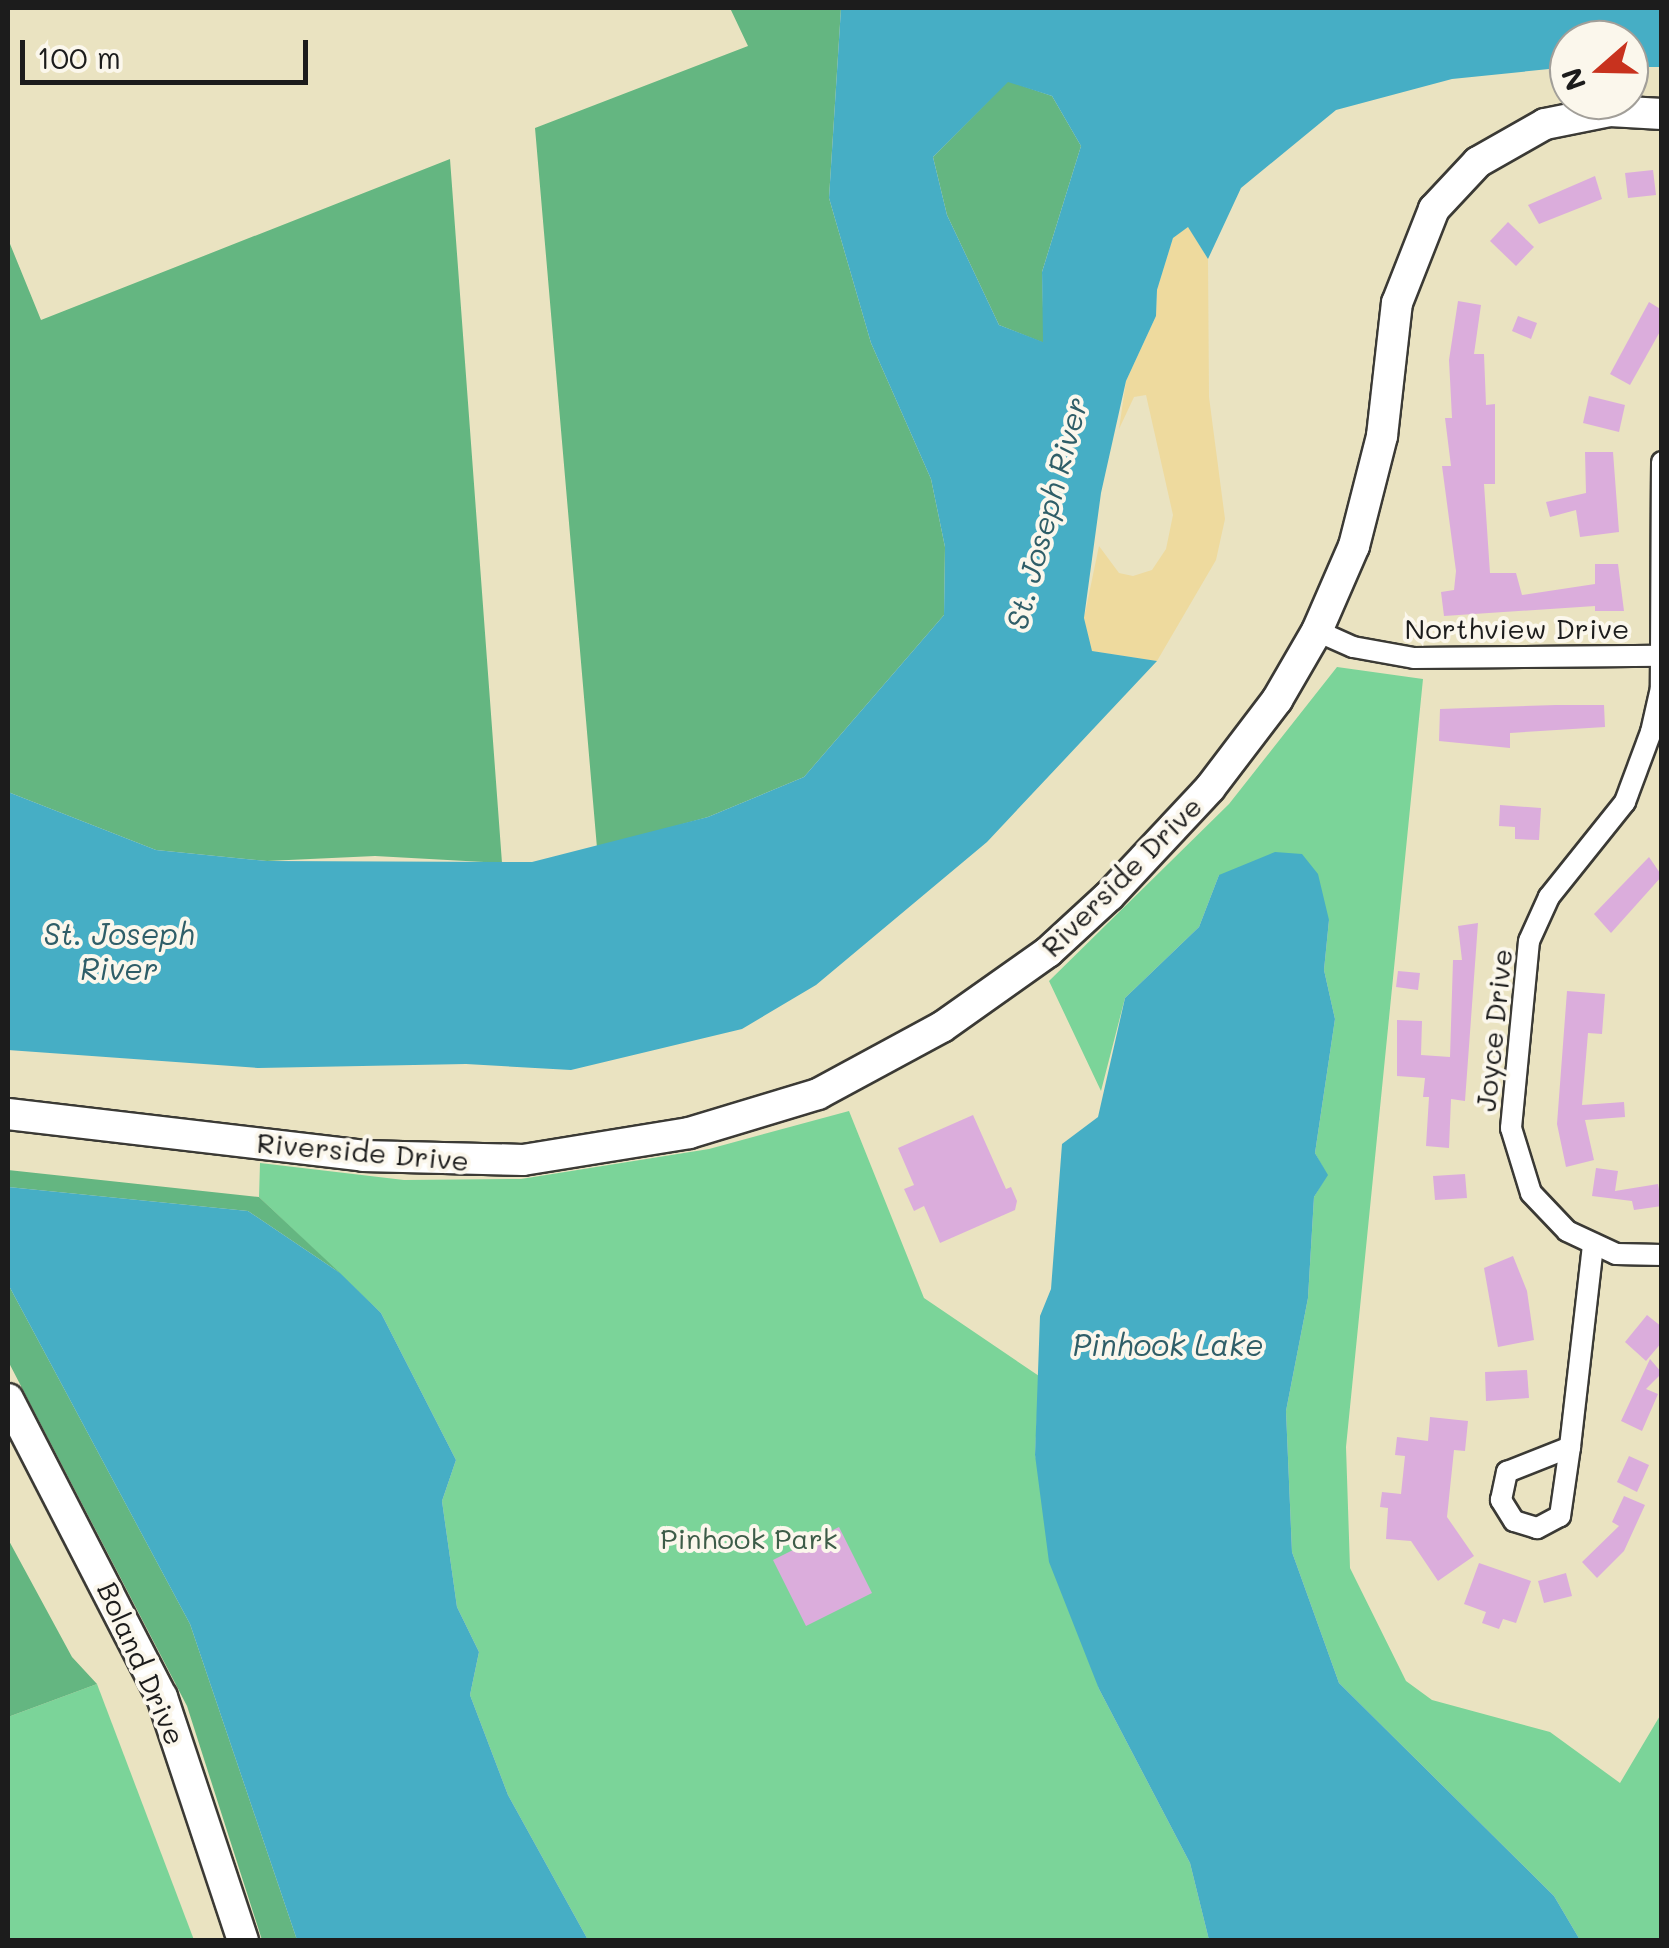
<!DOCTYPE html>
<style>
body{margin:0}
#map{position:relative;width:1669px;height:1948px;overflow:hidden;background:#eae3c1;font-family:Mali,sans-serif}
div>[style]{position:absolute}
.green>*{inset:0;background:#7bd499}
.forest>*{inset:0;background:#64b681}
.sand>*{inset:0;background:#eeda9e}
.water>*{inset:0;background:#46aec5}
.building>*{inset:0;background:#dbaddc}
.roads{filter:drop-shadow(2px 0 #3b3a35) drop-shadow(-2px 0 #3b3a35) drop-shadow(0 2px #3b3a35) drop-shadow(0 -2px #3b3a35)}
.street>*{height:20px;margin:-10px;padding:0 10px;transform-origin:10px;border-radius:10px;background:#fff}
.secondary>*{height:30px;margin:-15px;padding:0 15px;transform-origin:15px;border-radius:15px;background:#fff}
span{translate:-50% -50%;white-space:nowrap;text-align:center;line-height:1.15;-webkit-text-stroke:8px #fbf7ec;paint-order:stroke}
.street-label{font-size:28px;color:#1c1c1c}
.park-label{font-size:28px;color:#3d5c48}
.water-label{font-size:30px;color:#2f5e68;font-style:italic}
.frame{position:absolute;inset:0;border:10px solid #1c1c1c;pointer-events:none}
.north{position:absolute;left:1549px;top:20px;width:100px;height:100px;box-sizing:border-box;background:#fbf7ec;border:2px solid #a29f99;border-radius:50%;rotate:250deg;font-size:28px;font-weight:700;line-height:40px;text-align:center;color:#1c1c1c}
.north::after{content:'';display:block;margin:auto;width:35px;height:45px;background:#c8321e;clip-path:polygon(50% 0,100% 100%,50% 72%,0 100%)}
.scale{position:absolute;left:20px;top:40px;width:288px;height:45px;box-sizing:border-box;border:5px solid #1c1c1c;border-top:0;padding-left:12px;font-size:30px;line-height:35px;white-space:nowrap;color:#1c1c1c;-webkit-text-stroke:8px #fbf7ec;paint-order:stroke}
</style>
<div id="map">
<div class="green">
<i style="clip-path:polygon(1337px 667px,1423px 679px,1346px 1447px,1350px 1568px,1406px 1681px,1432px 1700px,1550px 1732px,1620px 1783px,1661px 1714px,1661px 1940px,1580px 1940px,1554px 1896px,1339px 1683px,1292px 1552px,1286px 1411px,1308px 1298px,1314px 1197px,1327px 1175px,1315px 1153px,1335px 1019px,1324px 970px,1329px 920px,1219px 875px,1199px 927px,1125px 998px,1101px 1091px,1049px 981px,1229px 804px)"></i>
<i style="clip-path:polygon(849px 1111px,924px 1298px,1039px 1376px,1035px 1455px,1099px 1689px,1190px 1863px,1209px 1940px,588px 1940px,508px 1795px,470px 1695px,479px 1652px,457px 1607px,442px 1501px,456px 1460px,381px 1313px,259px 1197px,260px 1163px,404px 1180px,521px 1179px,709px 1149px)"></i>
<i style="clip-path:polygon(97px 1684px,194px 1940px,8px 1940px,8px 1717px)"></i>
</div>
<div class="forest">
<i style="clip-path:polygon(730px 8px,841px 8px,829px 198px,871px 343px,931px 479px,945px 547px,944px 615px,804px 777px,708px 817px,597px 848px,535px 128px,748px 46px)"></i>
<i style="clip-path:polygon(1008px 81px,1052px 96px,1081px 146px,1042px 272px,1044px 343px,999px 325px,947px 215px,933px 157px)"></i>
<i style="clip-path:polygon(450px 159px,502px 863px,375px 856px,267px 861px,156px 850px,8px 792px,8px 239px,41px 320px)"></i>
<i style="clip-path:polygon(8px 1170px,259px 1197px,340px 1273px,248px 1211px,8px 1187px)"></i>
<i style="clip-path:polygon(8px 1284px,190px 1624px,297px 1940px,262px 1940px,187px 1706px,8px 1361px)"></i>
<i style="clip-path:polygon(8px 1539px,72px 1657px,97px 1684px,8px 1717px)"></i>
</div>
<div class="sand">
<i style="clip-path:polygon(1188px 226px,1208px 259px,1209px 397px,1225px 519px,1216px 560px,1157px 661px,1091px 651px,1084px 618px,1099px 546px,1119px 573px,1133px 576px,1152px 570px,1166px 549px,1173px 515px,1146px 395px,1134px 397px,1119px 429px,1126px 381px,1156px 316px,1157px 290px,1173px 238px)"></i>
</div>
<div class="water">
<i style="clip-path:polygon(evenodd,841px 8px,1661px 8px,1661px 67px,1629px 67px,1629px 40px,1569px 40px,1569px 67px,1452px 79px,1336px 110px,1241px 188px,1208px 259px,1188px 227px,1173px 238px,1157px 290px,1156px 316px,1126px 381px,1101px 493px,1084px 618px,1092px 651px,1157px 661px,987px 842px,816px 985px,742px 1029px,571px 1070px,466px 1064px,258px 1068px,8px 1050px,8px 792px,156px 850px,267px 861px,532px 862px,708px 817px,804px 777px,944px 615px,945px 547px,931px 479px,871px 343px,829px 198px,841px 8px,1008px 82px,1052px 96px,1081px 146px,1042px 272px,1043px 342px,999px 325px,947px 215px,933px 157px,1008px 82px)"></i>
<i style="clip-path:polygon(1275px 852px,1302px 854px,1318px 874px,1329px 920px,1324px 970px,1335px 1019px,1315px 1153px,1328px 1175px,1314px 1197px,1308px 1298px,1286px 1411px,1292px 1552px,1339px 1683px,1554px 1896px,1580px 1940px,1209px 1940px,1190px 1863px,1099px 1689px,1049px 1562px,1035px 1455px,1040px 1316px,1051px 1289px,1062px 1144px,1098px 1117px,1125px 998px,1199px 927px,1219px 875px)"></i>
<i style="clip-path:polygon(8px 1187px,248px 1211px,340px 1273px,381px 1313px,456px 1460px,442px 1501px,457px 1607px,479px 1652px,470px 1695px,508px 1795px,588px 1940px,297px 1940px,190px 1624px,8px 1284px)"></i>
</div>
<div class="building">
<i style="clip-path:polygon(1653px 170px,1656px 195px,1628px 198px,1625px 173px)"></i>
<i style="clip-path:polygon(1595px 176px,1602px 199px,1539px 224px,1528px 205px)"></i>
<i style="clip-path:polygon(1508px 222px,1534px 247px,1516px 266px,1490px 241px)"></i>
<i style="clip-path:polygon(1458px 301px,1481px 305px,1474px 354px,1484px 354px,1486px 405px,1495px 404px,1495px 484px,1484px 484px,1490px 573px,1516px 573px,1522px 595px,1595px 584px,1595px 564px,1618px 564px,1624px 611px,1595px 611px,1595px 606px,1444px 616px,1441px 592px,1454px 590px,1456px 571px,1442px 466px,1451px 466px,1445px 418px,1452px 418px,1449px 360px)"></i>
<i style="clip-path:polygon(1649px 302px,1662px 310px,1662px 328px,1630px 385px,1610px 374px)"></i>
<i style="clip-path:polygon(1518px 316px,1537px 323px,1531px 339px,1512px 331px)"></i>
<i style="clip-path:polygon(1589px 396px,1625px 405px,1619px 432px,1583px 423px)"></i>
<i style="clip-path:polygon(1585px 452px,1613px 452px,1619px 532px,1580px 537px,1576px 510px,1550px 517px,1546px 502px,1586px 493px)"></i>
<i style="clip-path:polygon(1556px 705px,1604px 705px,1605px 727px,1510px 733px,1510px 748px,1439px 741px,1440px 709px)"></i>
<i style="clip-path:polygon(1500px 805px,1541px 808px,1539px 840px,1515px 839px,1515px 827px,1499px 826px)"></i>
<i style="clip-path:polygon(1649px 857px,1662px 876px,1611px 933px,1594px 914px)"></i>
<i style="clip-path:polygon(1478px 923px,1465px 1101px,1451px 1099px,1449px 1148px,1426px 1146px,1429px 1097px,1423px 1097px,1425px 1078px,1397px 1076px,1397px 1020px,1422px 1021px,1421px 1055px,1450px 1057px,1453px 960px,1462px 960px,1458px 926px)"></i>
<i style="clip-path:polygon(1398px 971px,1420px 973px,1418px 990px,1396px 987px)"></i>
<i style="clip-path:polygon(1567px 991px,1605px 994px,1602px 1034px,1588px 1033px,1582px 1105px,1624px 1102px,1625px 1117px,1585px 1120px,1594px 1160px,1566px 1167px,1557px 1124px)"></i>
<i style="clip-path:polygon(973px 1115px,1006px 1189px,1011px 1187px,1017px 1201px,1015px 1210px,940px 1243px,924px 1206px,914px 1211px,904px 1189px,914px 1185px,898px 1148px)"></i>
<i style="clip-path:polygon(1596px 1168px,1618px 1171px,1615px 1191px,1658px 1184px,1662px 1206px,1634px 1210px,1632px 1201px,1592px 1196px)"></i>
<i style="clip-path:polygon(1465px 1174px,1467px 1198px,1435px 1200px,1433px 1176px)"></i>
<i style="clip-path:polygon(1513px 1256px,1527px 1291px,1534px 1340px,1498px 1347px,1484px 1268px)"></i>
<i style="clip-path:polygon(1647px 1315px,1662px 1327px,1662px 1342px,1646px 1361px,1625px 1342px)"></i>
<i style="clip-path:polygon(1650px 1359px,1662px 1373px,1646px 1389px,1658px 1394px,1642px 1431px,1621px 1421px)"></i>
<i style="clip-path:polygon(1527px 1370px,1529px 1398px,1486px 1401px,1485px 1372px)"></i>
<i style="clip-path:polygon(1430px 1417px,1468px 1421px,1465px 1451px,1454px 1450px,1447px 1517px,1474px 1556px,1438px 1581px,1411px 1541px,1386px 1539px,1388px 1508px,1380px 1507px,1382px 1492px,1401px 1494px,1405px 1456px,1395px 1455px,1397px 1437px,1428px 1441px)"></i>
<i style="clip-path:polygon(1629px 1456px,1649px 1465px,1637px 1492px,1617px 1482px)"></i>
<i style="clip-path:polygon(1624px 1496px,1645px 1505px,1624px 1551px,1597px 1578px,1582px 1562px,1619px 1526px,1612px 1522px)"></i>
<i style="clip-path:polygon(839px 1527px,872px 1593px,806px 1626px,773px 1560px)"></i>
<i style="clip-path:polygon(1479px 1563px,1531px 1581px,1516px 1623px,1503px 1619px,1499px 1629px,1482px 1623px,1486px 1612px,1464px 1604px)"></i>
<i style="clip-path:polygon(1566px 1573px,1572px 1596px,1544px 1603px,1538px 1581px)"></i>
</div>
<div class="roads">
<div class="street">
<i style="left:1662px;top:462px;width:226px;rotate:90.3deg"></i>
<i style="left:1661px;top:688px;width:45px;rotate:102.8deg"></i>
<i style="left:1651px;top:732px;width:75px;rotate:110.4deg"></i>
<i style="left:1625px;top:802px;width:122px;rotate:128.7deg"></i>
<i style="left:1549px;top:897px;width:48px;rotate:114.4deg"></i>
<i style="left:1529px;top:941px;width:188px;rotate:95.5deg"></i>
<i style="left:1511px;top:1128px;width:68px;rotate:72.9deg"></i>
<i style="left:1531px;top:1193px;width:52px;rotate:46.5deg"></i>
<i style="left:1567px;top:1231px;width:54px;rotate:25.1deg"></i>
<i style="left:1616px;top:1254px;width:46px;rotate:1.2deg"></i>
<i style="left:1317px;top:631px;width:39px;rotate:24deg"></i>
<i style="left:1353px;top:647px;width:62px;rotate:10.2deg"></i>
<i style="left:1414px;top:658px;width:247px;rotate:-0.5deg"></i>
<i style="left:1570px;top:1447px;width:70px;rotate:98.2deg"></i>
<i style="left:1560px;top:1516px;width:26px;rotate:152deg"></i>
<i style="left:1537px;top:1528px;width:24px;rotate:-163deg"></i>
<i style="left:1514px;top:1521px;width:25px;rotate:-122deg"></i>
<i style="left:1501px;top:1500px;width:29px;rotate:-78deg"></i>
<i style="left:1507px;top:1472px;width:68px;rotate:-21.6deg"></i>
<i style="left:1570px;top:1447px;width:202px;rotate:-83.5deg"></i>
</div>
<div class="secondary">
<i style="left:8px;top:1114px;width:357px;rotate:6.7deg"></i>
<i style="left:363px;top:1156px;width:160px;rotate:1.4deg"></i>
<i style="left:523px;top:1160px;width:168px;rotate:-9.2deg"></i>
<i style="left:689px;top:1133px;width:135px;rotate:-16.8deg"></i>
<i style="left:818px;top:1094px;width:141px;rotate:-28.4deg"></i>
<i style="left:942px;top:1027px;width:130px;rotate:-35.3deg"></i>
<i style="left:1048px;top:952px;width:83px;rotate:-42.6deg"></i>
<i style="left:1109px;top:896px;width:148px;rotate:-46.9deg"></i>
<i style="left:1210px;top:788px;width:111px;rotate:-52.7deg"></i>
<i style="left:1277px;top:700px;width:80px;rotate:-59.9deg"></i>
<i style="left:1317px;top:631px;width:93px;rotate:-66.5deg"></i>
<i style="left:1354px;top:546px;width:114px;rotate:-75.7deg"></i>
<i style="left:1382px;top:436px;width:134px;rotate:-83.6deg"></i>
<i style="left:1397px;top:303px;width:101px;rotate:-68.5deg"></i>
<i style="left:1434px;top:209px;width:64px;rotate:-46.9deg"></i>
<i style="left:1478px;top:162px;width:77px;rotate:-29.6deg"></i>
<i style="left:1545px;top:124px;width:66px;rotate:-11.3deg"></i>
<i style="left:1610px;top:111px;width:52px;rotate:3.3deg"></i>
<i style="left:8px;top:1399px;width:335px;rotate:62.7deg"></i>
<i style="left:162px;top:1697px;width:256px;rotate:71.6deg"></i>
</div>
</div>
<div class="street-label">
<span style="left:1517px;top:628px">Northview Drive</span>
<span style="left:1121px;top:876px;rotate:-45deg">Riverside Drive</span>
<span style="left:1493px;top:1030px;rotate:-84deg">Joyce Drive</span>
<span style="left:363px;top:1151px;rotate:5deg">Riverside Drive</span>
<span style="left:142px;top:1663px;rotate:66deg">Boland Drive</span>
</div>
<div class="park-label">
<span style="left:749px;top:1538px">Pinhook Park</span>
</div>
<div class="water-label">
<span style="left:1046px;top:513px;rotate:-75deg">St. Joseph River</span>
<span style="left:119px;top:950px">St. Joseph<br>River</span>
<span style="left:1168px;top:1344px">Pinhook Lake</span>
</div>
<div class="frame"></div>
<div class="north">N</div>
<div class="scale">100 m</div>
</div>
